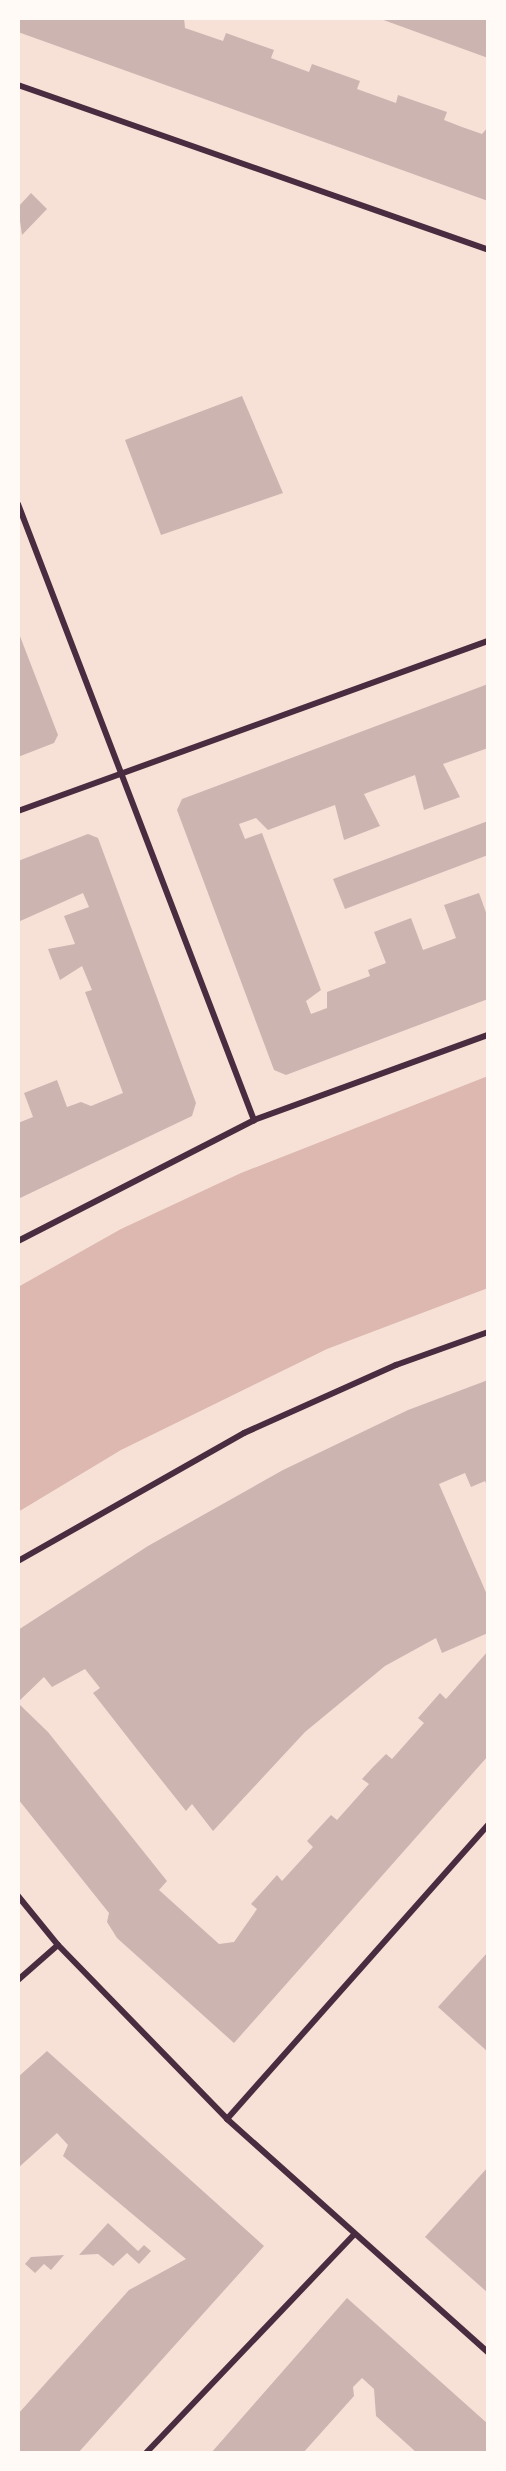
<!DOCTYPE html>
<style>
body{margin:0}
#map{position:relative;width:506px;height:2471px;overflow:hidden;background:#f7e1d7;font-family:"DejaVu Sans",sans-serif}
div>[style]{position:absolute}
.water>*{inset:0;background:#dcb8b0}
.building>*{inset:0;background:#ccb4b1}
.minor>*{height:6px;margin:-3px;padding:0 3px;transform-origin:3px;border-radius:3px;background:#4a2c40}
span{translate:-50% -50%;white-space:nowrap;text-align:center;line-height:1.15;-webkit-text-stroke:4.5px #fffaf5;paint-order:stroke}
.frame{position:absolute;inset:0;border:20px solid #fffaf5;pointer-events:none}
</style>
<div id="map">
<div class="water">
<i style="clip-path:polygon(488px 1076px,488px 1288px,327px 1349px,121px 1450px,18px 1512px,18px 1287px,121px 1229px,241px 1173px)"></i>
</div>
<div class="building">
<i style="clip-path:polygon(18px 18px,184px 18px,185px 28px,223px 41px,226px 33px,274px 50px,271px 58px,309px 72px,312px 64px,360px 81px,357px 89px,396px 103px,398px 95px,447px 112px,444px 120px,462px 127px,482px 134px,488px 127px,488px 201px,18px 32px)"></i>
<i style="clip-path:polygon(378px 18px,488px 18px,488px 58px)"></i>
<i style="clip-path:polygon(31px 193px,47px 209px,22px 235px,18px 207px)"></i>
<i style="clip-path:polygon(242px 396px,283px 493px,161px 535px,125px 440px)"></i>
<i style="clip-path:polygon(18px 631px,58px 735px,54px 743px,18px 757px)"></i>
<i style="clip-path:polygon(488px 684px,488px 748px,443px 764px,460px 797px,424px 810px,415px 775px,364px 794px,380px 826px,344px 840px,335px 805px,268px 830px,256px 818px,239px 824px,245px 839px,262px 833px,321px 990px,306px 1001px,311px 1014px,327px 1008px,327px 992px,370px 976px,368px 970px,386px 963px,374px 932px,411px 918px,423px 950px,456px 938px,444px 905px,479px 893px,488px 918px,488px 999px,286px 1075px,274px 1070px,177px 810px,182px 799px)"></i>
<i style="clip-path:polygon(488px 821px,488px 855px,345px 909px,333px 879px)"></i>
<i style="clip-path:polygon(88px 834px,98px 838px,196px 1103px,192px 1116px,18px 1199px,18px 1123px,33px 1117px,24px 1093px,57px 1080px,67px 1107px,81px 1102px,91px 1106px,123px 1093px,85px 992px,92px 990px,82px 966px,60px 980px,48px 949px,75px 944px,64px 916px,89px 907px,83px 893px,18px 922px,18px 861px)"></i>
<i style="clip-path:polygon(488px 1380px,488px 1489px,485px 1481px,471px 1487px,465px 1473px,439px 1484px,488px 1597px,488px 1633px,442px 1653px,436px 1638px,385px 1666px,305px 1732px,213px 1831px,192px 1804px,186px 1811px,143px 1757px,93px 1693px,100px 1688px,85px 1669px,52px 1687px,44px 1677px,18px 1702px,18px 1630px,148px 1546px,283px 1470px,408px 1410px)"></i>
<i style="clip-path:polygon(488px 1651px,488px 1756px,234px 2043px,117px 1938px,107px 1922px,109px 1913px,18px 1799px,18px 1703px,48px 1732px,167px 1881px,159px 1890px,219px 1944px,234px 1942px,257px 1909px,251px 1904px,277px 1875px,282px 1881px,313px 1847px,307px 1841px,331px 1815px,337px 1820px,369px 1784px,362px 1779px,374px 1766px,386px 1754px,392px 1759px,424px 1723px,418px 1718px,440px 1693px,446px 1699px)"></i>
<i style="clip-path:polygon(488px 1952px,488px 2052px,438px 2007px)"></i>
<i style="clip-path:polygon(47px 2051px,264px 2246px,78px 2453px,18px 2453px,18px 2414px,129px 2290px,186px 2259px,63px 2156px,68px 2145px,57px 2133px,18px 2168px,18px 2077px)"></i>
<i style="clip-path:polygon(488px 2167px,488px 2293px,425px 2237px)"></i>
<i style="clip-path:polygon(108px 2223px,138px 2251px,144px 2245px,151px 2251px,139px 2264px,127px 2253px,113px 2266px,98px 2254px,79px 2255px)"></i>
<i style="clip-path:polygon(64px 2255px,51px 2270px,44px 2264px,35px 2273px,25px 2264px,31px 2257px)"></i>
<i style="clip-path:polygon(347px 2298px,488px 2424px,488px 2453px,417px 2453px,376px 2416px,374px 2389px,362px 2378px,353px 2387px,354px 2396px,303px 2453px,211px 2453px)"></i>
</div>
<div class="minor">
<i style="left:18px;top:85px;width:498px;rotate:19.3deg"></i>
<i style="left:18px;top:504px;width:660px;rotate:69.04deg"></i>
<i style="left:18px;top:811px;width:500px;rotate:-19.9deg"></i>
<i style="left:18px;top:1241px;width:265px;rotate:-27.1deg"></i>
<i style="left:254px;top:1120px;width:249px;rotate:-20deg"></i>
<i style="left:18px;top:1561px;width:260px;rotate:-29.5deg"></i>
<i style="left:244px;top:1433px;width:167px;rotate:-24.1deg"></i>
<i style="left:396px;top:1365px;width:98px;rotate:-19.7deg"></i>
<i style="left:18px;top:1896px;width:63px;rotate:50.8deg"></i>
<i style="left:58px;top:1945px;width:243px;rotate:45.8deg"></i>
<i style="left:227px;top:2119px;width:350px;rotate:41.8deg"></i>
<i style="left:18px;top:1980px;width:53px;rotate:-41.2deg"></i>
<i style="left:227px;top:2119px;width:393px;rotate:-48.4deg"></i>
<i style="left:146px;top:2453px;width:300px;rotate:-46.4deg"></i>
</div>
<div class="frame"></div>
</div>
